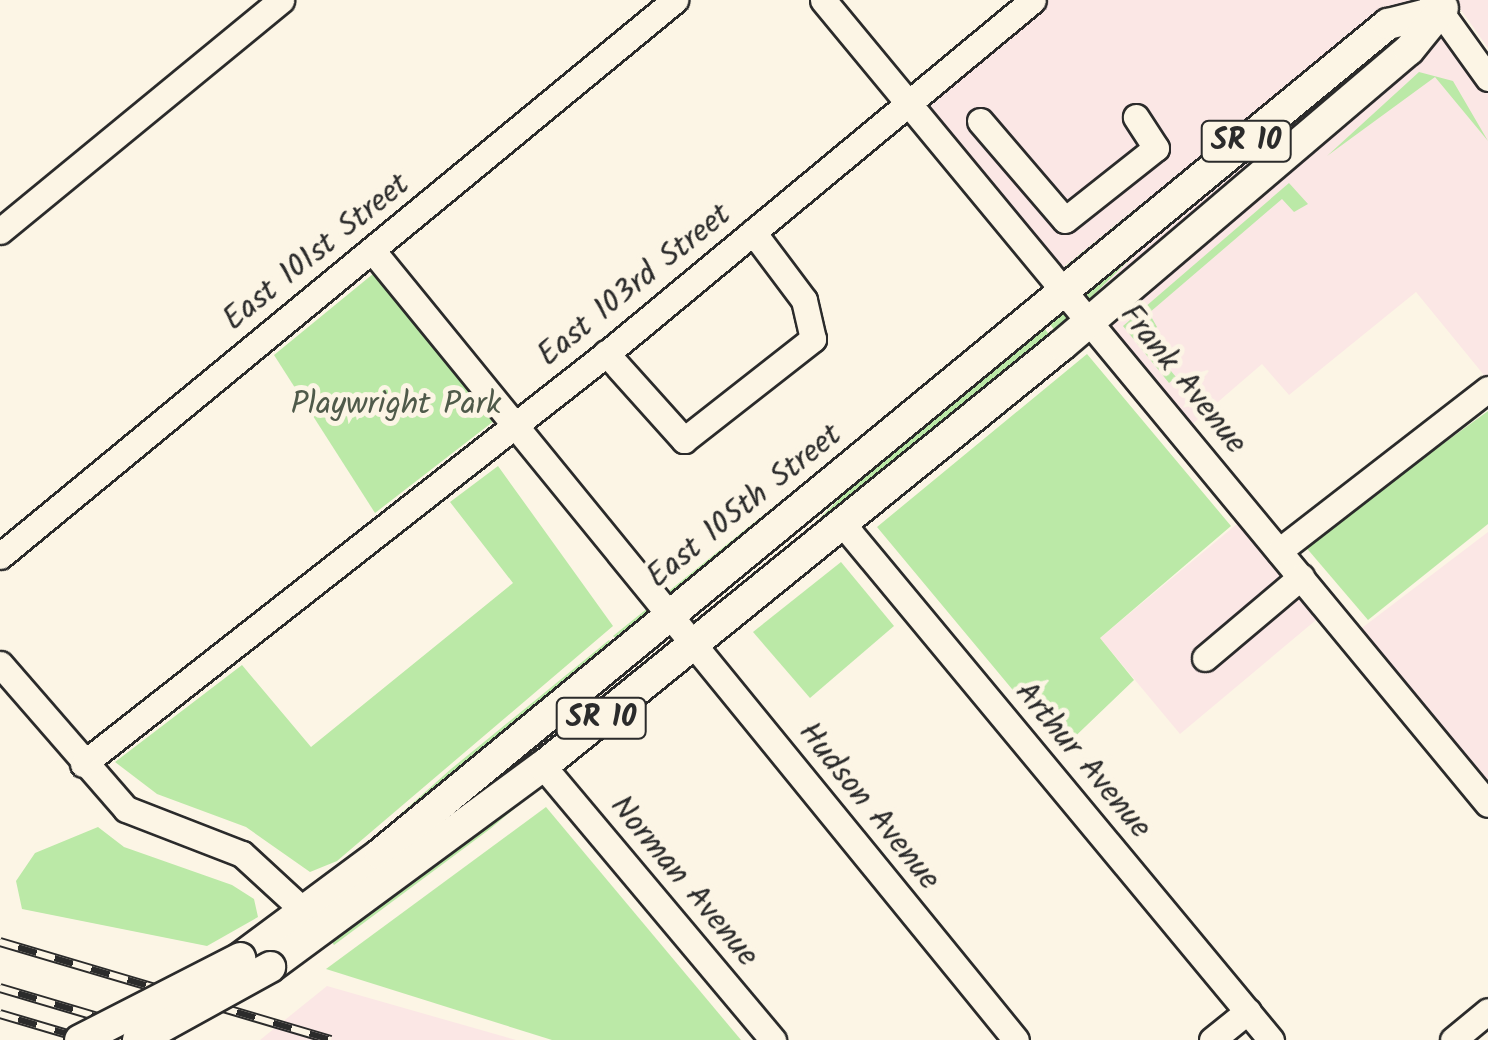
<!DOCTYPE html>
<style>
body{margin:0}
#map{position:relative;width:1488px;height:1040px;overflow:hidden;background:#fcf5e5;font-family:Kalam,sans-serif}
div>[style]{position:absolute}
.built>*{inset:0;background:#fbe7e5}
.green>*{inset:0;background:#bbe9a7}
.roads{filter:drop-shadow(2px 0 #2b2b2b) drop-shadow(-2px 0 #2b2b2b) drop-shadow(0 2px #2b2b2b) drop-shadow(0 -2px #2b2b2b)}
.minor>*{height:25px;margin:-12.5px;padding:0 12.5px;transform-origin:12.5px;border-radius:12.5px;background:#fcf5e5}
.major>*{height:30px;margin:-15px;padding:0 15px;transform-origin:15px;border-radius:15px;background:#fcf5e5}
.rail>*{height:10px;margin-top:-5px;transform-origin:0;background:repeating-linear-gradient(90deg,#fcf5e5 0 19px,#2b2b2b 0 38px);box-sizing:border-box;border-block:2px solid #2b2b2b}
.bridges{filter:drop-shadow(2px 0 #2b2b2b) drop-shadow(-2px 0 #2b2b2b) drop-shadow(0 2px #2b2b2b) drop-shadow(0 -2px #2b2b2b)}
.major-bridge>*{height:30px;margin:-15px;padding:0 15px;transform-origin:15px;border-radius:15px;background:#fcf5e5}
span{translate:-50% -50%;white-space:nowrap;text-align:center;line-height:1.15;-webkit-text-stroke:10px #fcf5e5;paint-order:stroke}
.shield-label span{padding:2px 8px;background:#fcf5e5;border:2px solid;border-radius:8px;-webkit-text-stroke-width:0}
.shield-label{font-size:30px;color:#2b2b2b;font-weight:700}
.street-label{font-size:32px;color:#2b2b2b}
.park-label{font-size:32px;color:#4f5a4a}
</style>
<div id="map">
<div class="built">
<i style="clip-path:polygon(1049px 0,1432px 0,1488px 78px,1488px 380px,1416px 292px,1289px 395px,1262px 364px,1183px 432px,920px 107px)"></i>
<i style="clip-path:polygon(1454px 0,1488px 0,1488px 48px)"></i>
<i style="clip-path:polygon(1249px 514px,1328px 610px,1180px 734px,1100px 638px)"></i>
<i style="clip-path:polygon(1488px 532px,1488px 804px,1350px 637px)"></i>
<i style="clip-path:polygon(327px 986px,516px 1040px,260px 1040px)"></i>
</div>
<div class="green">
<i style="clip-path:polygon(1419px 72px,1453px 81px,1488px 141px,1435px 77px,1327px 156px)"></i>
<i style="clip-path:polygon(1294px 81px,1059px 281px,1052px 277px,1215px 144px)"></i>
<i style="clip-path:polygon(1257px 149px,1124px 265px,1056px 332px,1046px 319px)"></i>
<i style="clip-path:polygon(1289px 183px,1308px 204px,1294px 212px,1282px 199px,1149px 313px,1157px 327px,1144px 339px,1176px 377px,1169px 383px,1123px 326px)"></i>
<i style="clip-path:polygon(379px 269px,499px 417px,375px 513px,274px 355px)"></i>
<i style="clip-path:polygon(1041px 324px,1051px 337px,801px 537px,899px 439px)"></i>
<i style="clip-path:polygon(1087px 354px,1231px 526px,1100px 638px,1134px 680px,1062px 749px,877px 527px)"></i>
<i style="clip-path:polygon(1488px 411px,1488px 524px,1368px 620px,1304px 545px)"></i>
<i style="clip-path:polygon(498px 466px,613px 626px,337px 861px,310px 872px,246px 827px,157px 794px,115px 762px,242px 665px,311px 747px,513px 583px,450px 502px)"></i>
<i style="clip-path:polygon(792px 492px,618px 640px,613px 636px)"></i>
<i style="clip-path:polygon(841px 562px,894px 626px,810px 698px,753px 632px)"></i>
<i style="clip-path:polygon(609px 640px,613px 644px,323px 883px,451px 769px)"></i>
<i style="clip-path:polygon(539px 788px,490px 829px,334px 945px,330px 939px)"></i>
<i style="clip-path:polygon(546px 807px,741px 1040px,552px 1040px,326px 969px)"></i>
<i style="clip-path:polygon(98px 827px,124px 847px,232px 885px,254px 899px,258px 917px,207px 946px,22px 909px,16px 881px,35px 853px)"></i>
</div>
<div class="roads">
<div class="minor">
<i style="left:823px;top:0;width:1043px;rotate:50.41deg"></i>
<i style="left:1432px;top:0;width:96px;rotate:54.3deg"></i>
<i style="left:980px;top:121px;width:130px;rotate:49.4deg"></i>
<i style="left:1065px;top:220px;width:116px;rotate:-38.4deg"></i>
<i style="left:1156px;top:148px;width:37px;rotate:-123deg"></i>
<i style="left:0;top:231px;width:364px;rotate:-39.4deg"></i>
<i style="left:372px;top:250px;width:1019px;rotate:50.81deg"></i>
<i style="left:606px;top:353px;width:117px;rotate:48.1deg"></i>
<i style="left:684px;top:440px;width:164px;rotate:-38.1deg"></i>
<i style="left:813px;top:339px;width:40px;rotate:-103deg"></i>
<i style="left:804px;top:300px;width:85px;rotate:-126.9deg"></i>
<i style="left:842px;top:523px;width:672px;rotate:50.31deg"></i>
<i style="left:1279px;top:551px;width:264px;rotate:-37.8deg"></i>
<i style="left:0;top:556px;width:875px;rotate:-39.48deg"></i>
<i style="left:1205px;top:658px;width:126px;rotate:-40.2deg"></i>
<i style="left:0;top:664px;width:192px;rotate:49deg"></i>
<i style="left:126px;top:809px;width:124px;rotate:21.2deg"></i>
<i style="left:242px;top:854px;width:84px;rotate:42.6deg"></i>
<i style="left:83px;top:764px;width:671px;rotate:-38.1deg"></i>
<i style="left:611px;top:350px;width:548px;rotate:-39.67deg"></i>
<i style="left:543px;top:766px;width:358px;rotate:50deg"></i>
<i style="left:1212px;top:1040px;width:46px;rotate:-38.9deg"></i>
<i style="left:1453px;top:1040px;width:45px;rotate:-39.6deg"></i>
</div>
<div class="major">
<i style="left:240px;top:958px;width:174px;rotate:-36.6deg"></i>
<i style="left:380px;top:854px;width:1306px;rotate:-39.47deg"></i>
<i style="left:1388px;top:24px;width:53px;rotate:-14.3deg"></i>
<i style="left:270px;top:967px;width:339px;rotate:-36.4deg"></i>
<i style="left:543px;top:766px;width:668px;rotate:-39.05deg"></i>
<i style="left:1062px;top:345px;width:455px;rotate:-40.4deg"></i>
<i style="left:1409px;top:50px;width:54px;rotate:-51deg"></i>
</div>
</div>
<div class="rail">
<i style="left:0;top:942px;width:345px;rotate:16.5deg"></i>
<i style="left:0;top:988px;width:183px;rotate:16.5deg"></i>
<i style="left:0;top:1014px;width:92px;rotate:16.5deg"></i>
</div>
<div class="bridges">
<div class="major-bridge">
<i style="left:80px;top:1040px;width:180px;rotate:-27.1deg"></i>
<i style="left:138px;top:1040px;width:151px;rotate:-28.9deg"></i>
</div>
</div>
<div class="shield-label">
<span style="left:1246px;top:141px">SR 10</span>
<span style="left:601px;top:718px">SR 10</span>
</div>
<div class="street-label">
<span style="left:317px;top:253px;rotate:-39deg">East 101st Street</span>
<span style="left:635px;top:286px;rotate:-39deg">East 103rd Street</span>
<span style="left:1182px;top:380px;rotate:51deg">Frank Avenue</span>
<span style="left:745px;top:507px;rotate:-39deg">East 105th Street</span>
<span style="left:1082px;top:761px;rotate:50deg">Arthur Avenue</span>
<span style="left:868px;top:807px;rotate:51deg">Hudson Avenue</span>
<span style="left:683px;top:882px;rotate:50deg">Norman Avenue</span>
</div>
<div class="park-label">
<span style="left:396px;top:405px">Playwright Park</span>
</div>
</div>
